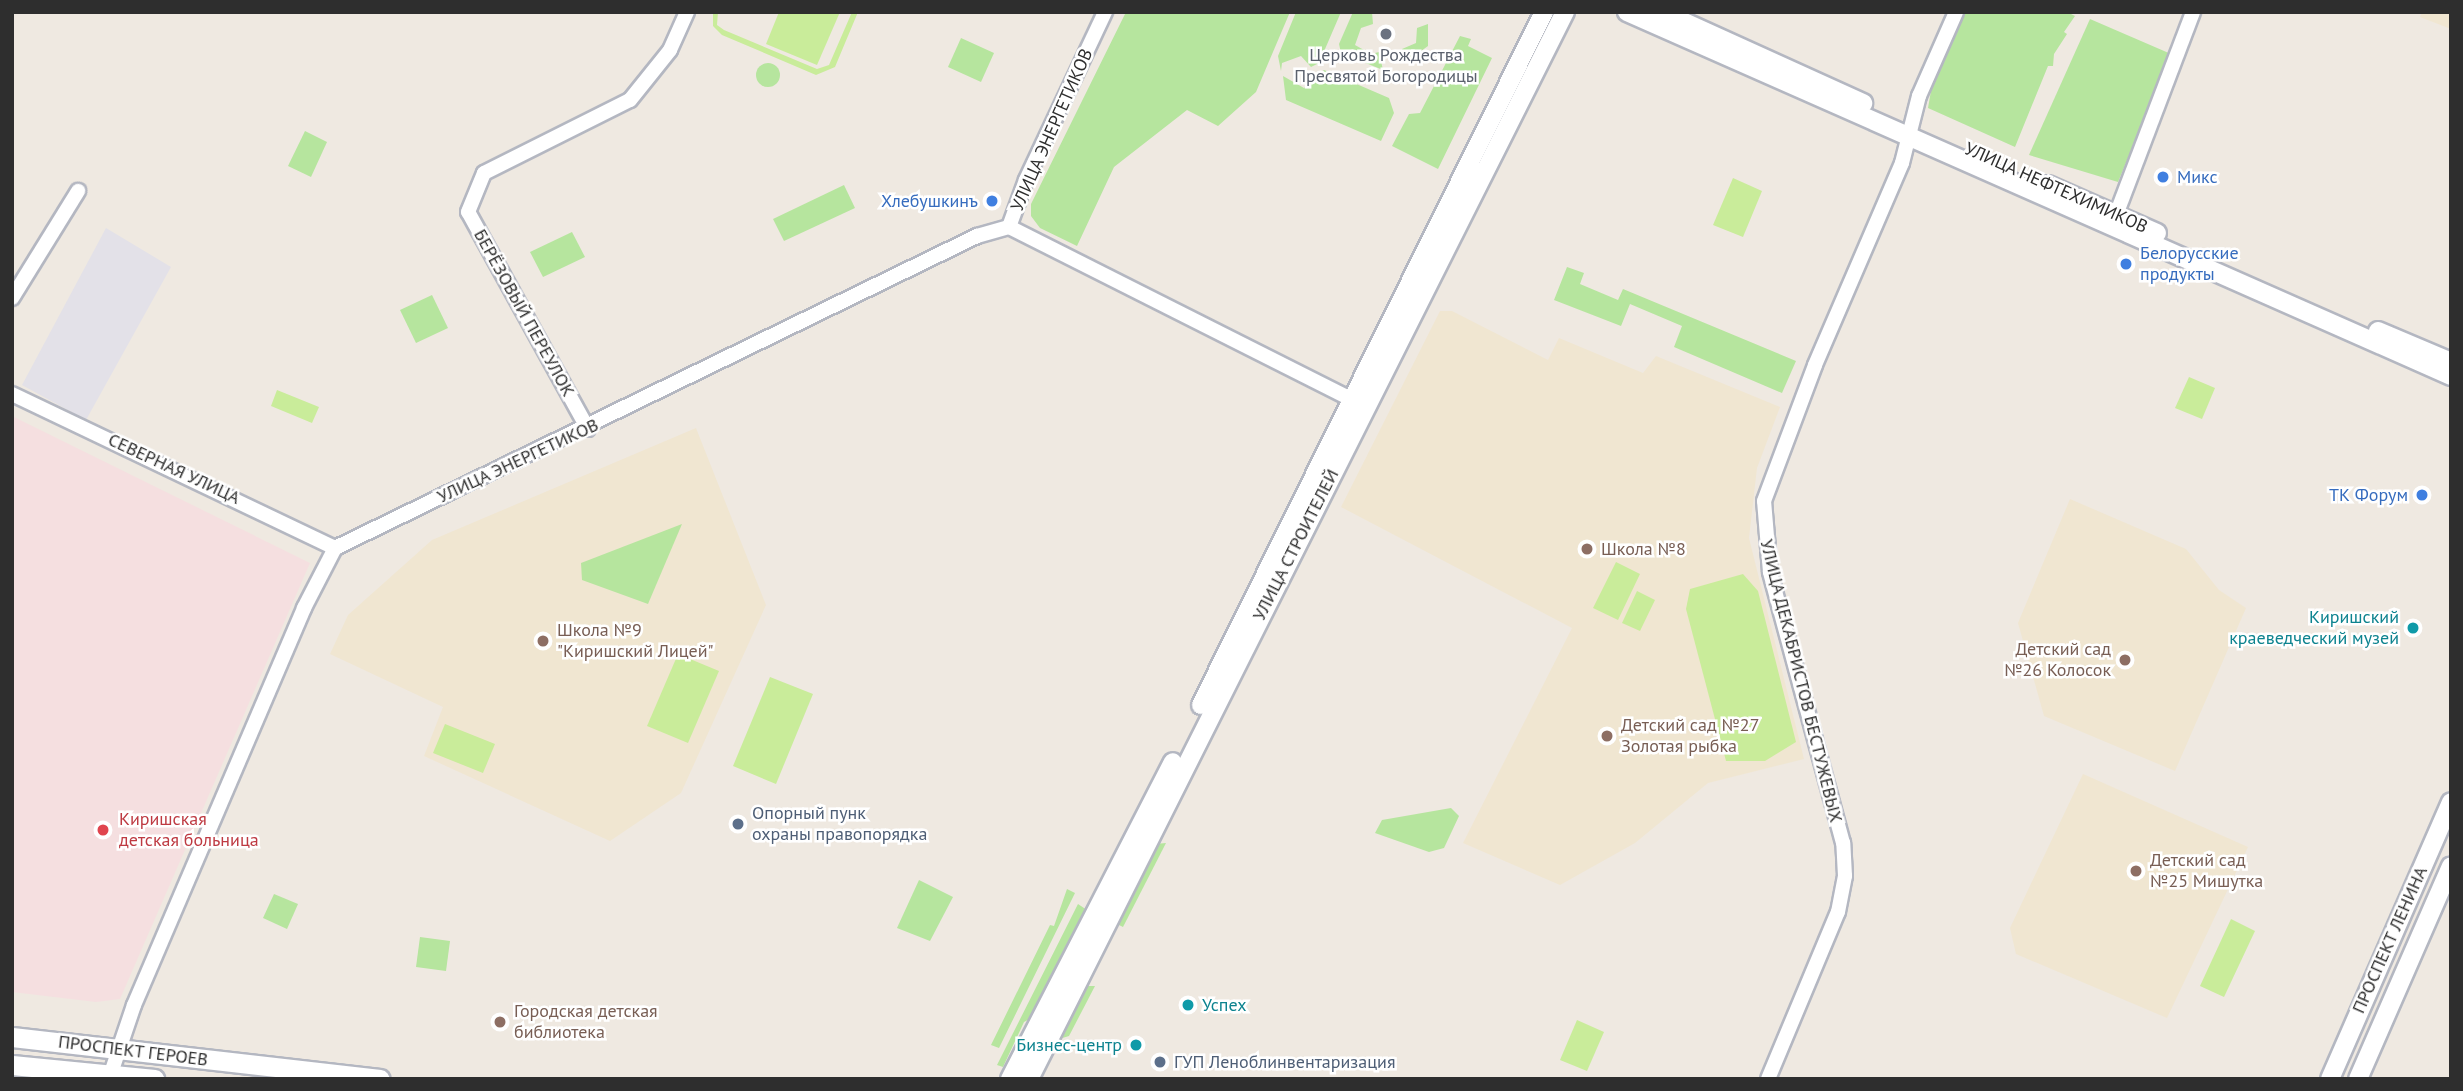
<!DOCTYPE html>
<meta charset="utf-8">
<style>
body{margin:0}
#map{position:relative;width:2463px;height:1091px;overflow:hidden;background:#efe9e1;font-family:"PT Sans",sans-serif}
div>[style]{position:absolute}
.industrial>*{inset:0;background:#e3e1e8}
.education>*{inset:0;background:#f0e6d1}
.medical>*{inset:0;background:#f5dfe0}
.green>*{inset:0;background:#b6e59e}
.round{border-radius:50%}
.pitch>*{inset:0;background:#c9ec9a}
.roads{filter:drop-shadow(2px 0 #b4b7c1) drop-shadow(-2px 0 #b4b7c1) drop-shadow(0 2px #b4b7c1) drop-shadow(0 -2px #b4b7c1)}
.minor>*{height:14px;margin:-7px;padding:0 7px;transform-origin:7px;border-radius:7px;background:#fff}
.tertiary>*{height:18px;margin:-9px;padding:0 9px;transform-origin:9px;border-radius:9px;background:#fff}
.secondary>*{height:19px;margin:-9.5px;padding:0 9.5px;transform-origin:9.5px;border-radius:9.5px;background:#fff}
.dots>*{width:19px;height:19px;translate:-50% -50%;box-sizing:border-box;border:4px solid #fff;border-radius:50%}
span{translate:-50% -50%;white-space:nowrap;text-align:center;line-height:1.15;-webkit-text-stroke:5px #fff;paint-order:stroke}
.worship-label{font-size:18px;color:#5b616d}
.street-label{font-size:18px;color:#2e2e2e}
.shop-label{font-size:18px;color:#366cbe}
.left{translate:0 -50%;text-align:left}
.right{translate:-100% -50%;text-align:right}
.education-label{font-size:18px;color:#785e54}
.culture-label{font-size:18px;color:#0d838f}
.service-label{font-size:18px;color:#4e5e75}
.health-label{font-size:18px;color:#be3a42}
.frame{position:absolute;inset:0;border:14px solid #2e2e2e;pointer-events:none}
</style>
<div id="map">
<div class="industrial">
<i style="clip-path:polygon(106px 228px,171px 267px,86px 420px,22px 385px)"></i>
</div>
<div class="education">
<i style="clip-path:polygon(2422px 12px,2451px 12px,2451px 29px,2420px 17px)"></i>
<i style="clip-path:polygon(1440px 311px,1452px 311px,1548px 360px,1559px 338px,1643px 373px,1656px 356px,1780px 407px,1757px 468px,1749px 538px,1804px 759px,1708px 783px,1635px 843px,1560px 885px,1463px 843px,1572px 628px,1341px 507px)"></i>
<i style="clip-path:polygon(696px 428px,766px 605px,681px 793px,610px 841px,424px 756px,443px 707px,330px 654px,348px 615px,432px 540px)"></i>
<i style="clip-path:polygon(2070px 499px,2186px 549px,2219px 590px,2246px 608px,2175px 771px,2044px 716px,2018px 623px)"></i>
<i style="clip-path:polygon(2083px 774px,2248px 847px,2167px 1018px,2016px 954px,2010px 928px)"></i>
</div>
<div class="medical">
<i style="clip-path:polygon(12px 416px,310px 563px,120px 999px,96px 1002px,12px 992px)"></i>
</div>
<div class="green">
<i style="clip-path:polygon(1126px 12px,1290px 12px,1256px 92px,1218px 126px,1187px 110px,1114px 167px,1077px 246px,1040px 228px,1031px 216px,1031px 204px)"></i>
<i style="clip-path:polygon(1296px 12px,1341px 12px,1319px 63px,1311px 67px,1301px 56px,1282px 63px,1281px 71px,1278px 56px)"></i>
<i style="clip-path:polygon(1353px 12px,1372px 12px,1373px 24px,1361px 28px,1355px 45px,1371px 54px,1379px 52px,1383px 70px,1341px 53px,1339px 44px)"></i>
<i style="clip-path:polygon(1966px 12px,2067px 12px,2075px 16px,2064px 32px,2067px 34px,2054px 54px,2053px 66px,2048px 66px,2015px 147px,1928px 108px,1932px 85px)"></i>
<i style="clip-path:polygon(2090px 19px,2171px 54px,2118px 182px,2029px 155px)"></i>
<i style="clip-path:polygon(1428px 24px,1428px 46px,1406px 62px,1402px 49px,1416px 43px,1417px 28px)"></i>
<i style="clip-path:polygon(1460px 36px,1471px 39px,1468px 46px,1492px 58px,1438px 169px,1392px 146px,1409px 114px,1420px 113px)"></i>
<i style="clip-path:polygon(961px 38px,994px 53px,981px 82px,948px 67px)"></i>
<i class="round" style="left:756px;top:63px;width:24px;height:24px"></i>
<i style="clip-path:polygon(1324px 70px,1389px 98px,1394px 113px,1381px 141px,1286px 100px,1283px 76px,1304px 88px)"></i>
<i style="clip-path:polygon(305px 131px,327px 142px,311px 177px,288px 166px)"></i>
<i style="clip-path:polygon(844px 185px,855px 208px,784px 241px,773px 219px)"></i>
<i style="clip-path:polygon(572px 232px,585px 257px,543px 277px,530px 252px)"></i>
<i style="clip-path:polygon(1567px 267px,1584px 273px,1580px 284px,1618px 300px,1623px 289px,1796px 361px,1782px 393px,1674px 347px,1682px 326px,1630px 304px,1621px 326px,1554px 300px)"></i>
<i style="clip-path:polygon(432px 295px,448px 328px,416px 343px,400px 310px)"></i>
<i style="clip-path:polygon(682px 524px,648px 604px,582px 580px,581px 563px)"></i>
<i style="clip-path:polygon(1451px 808px,1459px 816px,1444px 848px,1429px 852px,1375px 833px,1382px 820px)"></i>
<i style="clip-path:polygon(1166px 843px,1123px 927px,1117px 924px,1114px 917px,1155px 844px)"></i>
<i style="clip-path:polygon(919px 880px,953px 897px,930px 941px,897px 928px)"></i>
<i style="clip-path:polygon(1067px 889px,1075px 893px,999px 1048px,991px 1045px,1050px 925px,1054px 926px)"></i>
<i style="clip-path:polygon(274px 894px,298px 904px,287px 929px,263px 918px)"></i>
<i style="clip-path:polygon(1078px 904px,1087px 910px,1037px 1015px,1024px 1022px,1003px 1067px,997px 1065px)"></i>
<i style="clip-path:polygon(420px 937px,450px 941px,446px 971px,416px 967px)"></i>
<i style="clip-path:polygon(1080px 986px,1095px 986px,1069px 1036px,1059px 1039px)"></i>
</div>
<div class="pitch">
<i style="clip-path:polygon(713px 12px,718px 12px,717px 25px,724px 30px,817px 69px,829px 65px,852px 12px,858px 12px,835px 67px,816px 75px,722px 35px,713px 26px)"></i>
<i style="clip-path:polygon(779px 12px,840px 12px,817px 65px,766px 44px)"></i>
<i style="clip-path:polygon(1733px 178px,1762px 191px,1743px 237px,1713px 225px)"></i>
<i style="clip-path:polygon(2189px 377px,2215px 388px,2202px 419px,2175px 408px)"></i>
<i style="clip-path:polygon(277px 390px,319px 407px,312px 423px,271px 406px)"></i>
<i style="clip-path:polygon(1616px 562px,1640px 574px,1618px 620px,1593px 608px)"></i>
<i style="clip-path:polygon(1743px 574px,1758px 591px,1796px 742px,1765px 761px,1726px 761px,1686px 609px,1690px 589px)"></i>
<i style="clip-path:polygon(1637px 591px,1655px 600px,1640px 631px,1622px 623px)"></i>
<i style="clip-path:polygon(678px 654px,719px 671px,688px 743px,647px 726px)"></i>
<i style="clip-path:polygon(770px 677px,813px 694px,776px 784px,733px 766px)"></i>
<i style="clip-path:polygon(445px 724px,495px 744px,483px 773px,433px 753px)"></i>
<i style="clip-path:polygon(2231px 919px,2255px 931px,2224px 997px,2200px 986px)"></i>
<i style="clip-path:polygon(1577px 1020px,1604px 1032px,1587px 1071px,1560px 1060px)"></i>
</div>
<div class="roads">
<div class="minor">
<i style="left:2116px;top:215px;width:217px;rotate:-69.2deg"></i>
<i style="left:1009px;top:227px;width:394px;rotate:26.7deg"></i>
<i style="left:12px;top:298px;width:126px;rotate:-58.3deg"></i>
<i style="left:12px;top:394px;width:358px;rotate:25.5deg"></i>
<i style="left:588px;top:429px;width:248px;rotate:-118.9deg"></i>
<i style="left:468px;top:212px;width:42px;rotate:-67.7deg"></i>
<i style="left:484px;top:173px;width:163px;rotate:-26.6deg"></i>
<i style="left:630px;top:100px;width:64px;rotate:-51.3deg"></i>
<i style="left:670px;top:50px;width:42px;rotate:-65.9deg"></i>
<i style="left:109px;top:1079px;width:78px;rotate:-71.3deg"></i>
<i style="left:134px;top:1005px;width:432px;rotate:-66.8deg"></i>
<i style="left:304px;top:608px;width:68px;rotate:-62.7deg"></i>
<i style="left:335px;top:548px;width:714px;rotate:-25.92deg"></i>
<i style="left:977px;top:236px;width:33px;rotate:-16deg"></i>
<i style="left:1009px;top:227px;width:50px;rotate:-70.1deg"></i>
<i style="left:1026px;top:180px;width:186px;rotate:-64.8deg"></i>
<i style="left:1768px;top:1079px;width:181px;rotate:-67.3deg"></i>
<i style="left:1838px;top:912px;width:37px;rotate:-79deg"></i>
<i style="left:1845px;top:876px;width:33px;rotate:-93deg"></i>
<i style="left:1843px;top:843px;width:281px;rotate:-105.1deg"></i>
<i style="left:1770px;top:572px;width:71px;rotate:-94.8deg"></i>
<i style="left:1764px;top:501px;width:145px;rotate:-69.4deg"></i>
<i style="left:1815px;top:365px;width:220px;rotate:-66.7deg"></i>
<i style="left:1902px;top:163px;width:69px;rotate:-75.8deg"></i>
<i style="left:1919px;top:96px;width:92px;rotate:-66.2deg"></i>
</div>
<div class="tertiary">
<i style="left:1627px;top:12px;width:901px;rotate:23.83deg"></i>
<i style="left:1662px;top:12px;width:221px;rotate:24.4deg"></i>
<i style="left:2048px;top:185px;width:119px;rotate:23.8deg"></i>
<i style="left:2378px;top:331px;width:79px;rotate:23deg"></i>
<i style="left:1201px;top:705px;width:773px;rotate:-63.67deg"></i>
<i style="left:1010px;top:1079px;width:356px;rotate:-62.8deg"></i>
<i style="left:1029px;top:1079px;width:1194px;rotate:-63.33deg"></i>
<i style="left:2330px;top:1079px;width:302px;rotate:-66.4deg"></i>
<i style="left:2358px;top:1079px;width:232px;rotate:-66.4deg"></i>
</div>
<div class="secondary">
<i style="left:12px;top:1037px;width:370px;rotate:6.5deg"></i>
<i style="left:12px;top:1065px;width:143px;rotate:5.6deg"></i>
</div>
</div>
<div class="dots">
<i style="left:1386px;top:34px;background:#6b7280"></i>
<i style="left:2163px;top:177px;background:#3f7fe0"></i>
<i style="left:992px;top:201px;background:#3f7fe0"></i>
<i style="left:2126px;top:264px;background:#3f7fe0"></i>
<i style="left:2422px;top:495px;background:#3f7fe0"></i>
<i style="left:1587px;top:549px;background:#8d6e63"></i>
<i style="left:2413px;top:628px;background:#0f9aa8"></i>
<i style="left:543px;top:641px;background:#8d6e63"></i>
<i style="left:2125px;top:660px;background:#8d6e63"></i>
<i style="left:1607px;top:736px;background:#8d6e63"></i>
<i style="left:738px;top:824px;background:#5c6f8a"></i>
<i style="left:103px;top:830px;background:#e0444e"></i>
<i style="left:2136px;top:871px;background:#8d6e63"></i>
<i style="left:1188px;top:1005px;background:#0f9aa8"></i>
<i style="left:500px;top:1022px;background:#8d6e63"></i>
<i style="left:1136px;top:1045px;background:#0f9aa8"></i>
<i style="left:1160px;top:1062px;background:#5c6f8a"></i>
</div>
<div class="worship-label">
<span style="left:1386px;top:66px">Церковь Рождества<br>Пресвятой Богородицы</span>
</div>
<div class="street-label">
<span style="left:1052px;top:130px;rotate:-66deg">УЛИЦА ЭНЕРГЕТИКОВ</span>
<span style="left:2056px;top:188px;rotate:24deg">УЛИЦА НЕФТЕХИМИКОВ</span>
<span style="left:524px;top:313px;rotate:61deg">БЕРЁЗОВЫЙ ПЕРЕУЛОК</span>
<span style="left:518px;top:461px;rotate:-25deg">УЛИЦА ЭНЕРГЕТИКОВ</span>
<span style="left:174px;top:469px;rotate:25deg">СЕВЕРНАЯ УЛИЦА</span>
<span style="left:1296px;top:545px;rotate:-63deg">УЛИЦА СТРОИТЕЛЕЙ</span>
<span style="left:1801px;top:681px;rotate:76deg">УЛИЦА ДЕКАБРИСТОВ БЕСТУЖЕВЫХ</span>
<span style="left:2390px;top:940px;rotate:-66deg">ПРОСПЕКТ ЛЕНИНА</span>
<span style="left:133px;top:1051px;rotate:7deg">ПРОСПЕКТ ГЕРОЕВ</span>
</div>
<div class="shop-label">
<span class="left" style="left:2177px;top:177px">Микс</span>
<span class="right" style="left:978px;top:201px">Хлебушкинъ</span>
<span class="left" style="left:2140px;top:264px">Белорусские<br>продукты</span>
<span class="right" style="left:2408px;top:495px">ТК Форум</span>
</div>
<div class="education-label">
<span class="left" style="left:1601px;top:549px">Школа №8</span>
<span class="left" style="left:557px;top:641px">Школа №9<br>"Киришский Лицей"</span>
<span class="right" style="left:2111px;top:660px">Детский сад<br>№26 Колосок</span>
<span class="left" style="left:1621px;top:736px">Детский сад №27<br>Золотая рыбка</span>
<span class="left" style="left:2150px;top:871px">Детский сад<br>№25 Мишутка</span>
<span class="left" style="left:514px;top:1022px">Городская детская<br>библиотека</span>
</div>
<div class="culture-label">
<span class="right" style="left:2399px;top:628px">Киришский<br>краеведческий музей</span>
<span class="left" style="left:1202px;top:1005px">Успех</span>
<span class="right" style="left:1122px;top:1045px">Бизнес-центр</span>
</div>
<div class="service-label">
<span class="left" style="left:752px;top:824px">Опорный пунк<br>охраны правопорядка</span>
<span class="left" style="left:1174px;top:1062px">ГУП Леноблинвентаризация</span>
</div>
<div class="health-label">
<span class="left" style="left:119px;top:830px">Киришская<br>детская больница</span>
</div>
<div class="frame"></div>
</div>
